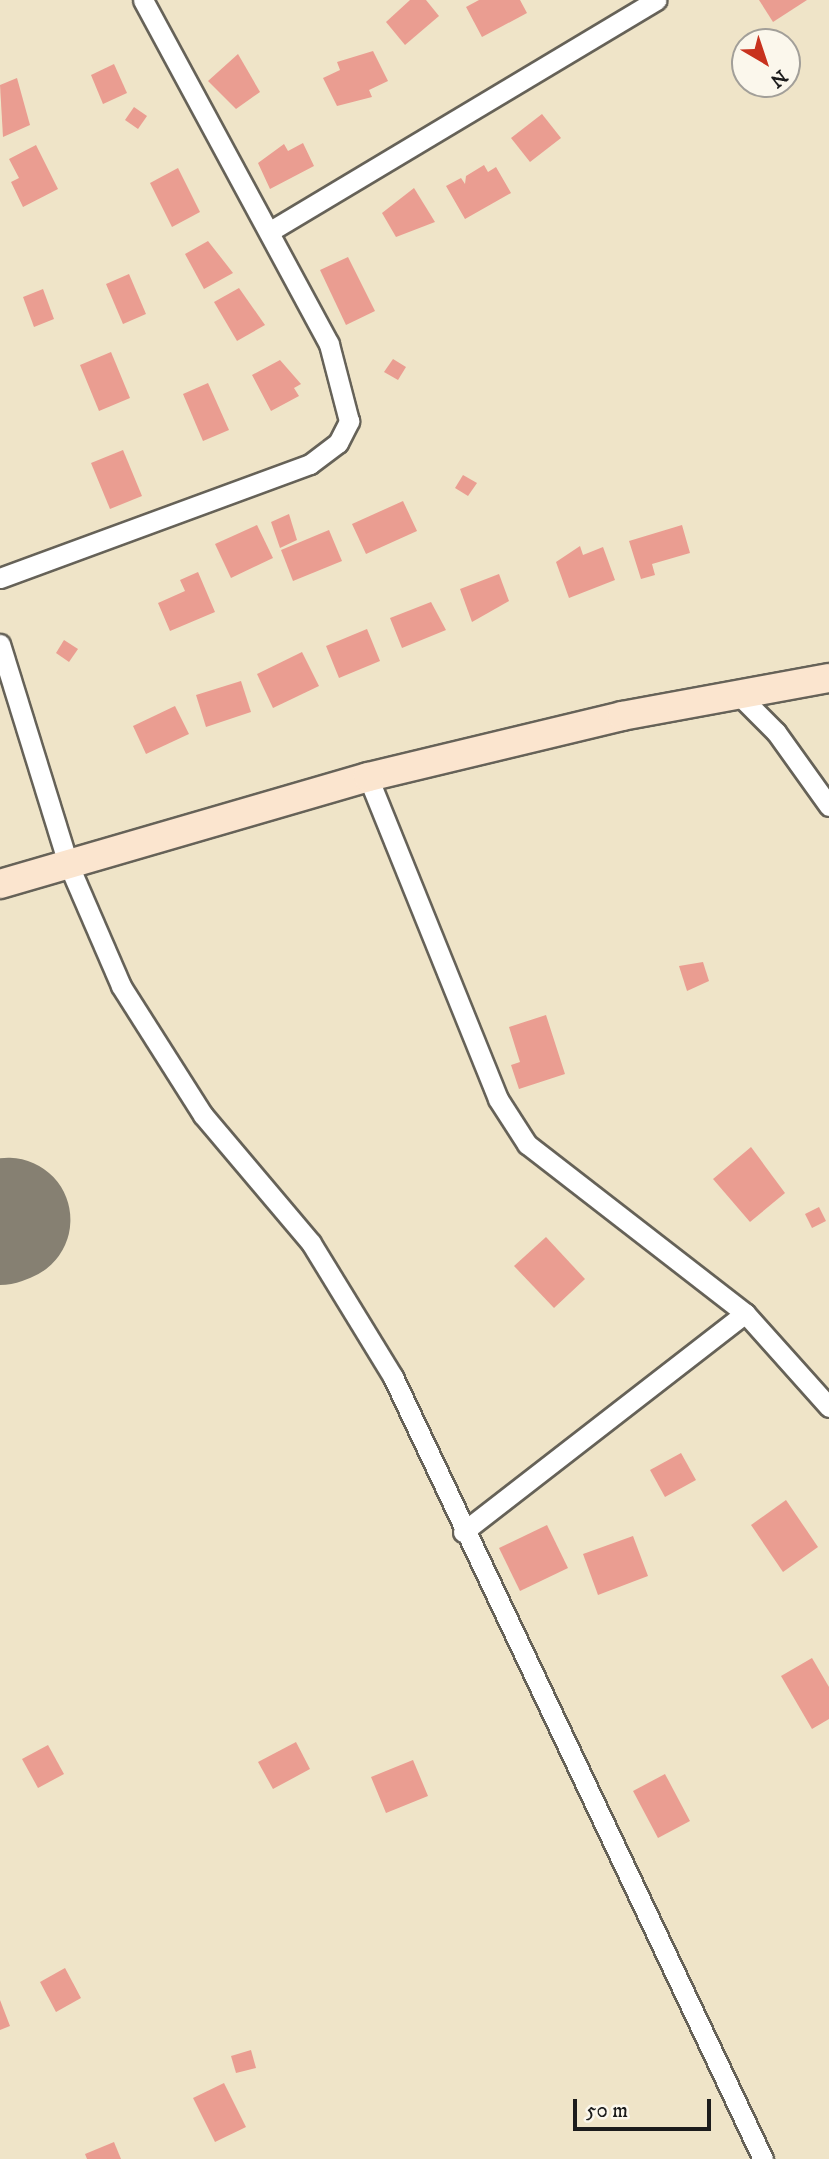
<!DOCTYPE html>
<style>
body{margin:0}
#map{position:relative;width:829px;height:2159px;overflow:hidden;background:#efe4c8;font-family:"IM FELL DW Pica",serif}
div>[style]{position:absolute}
.runway>*{height:124px;margin:-62px;padding:0 62px;transform-origin:62px;border-radius:62px;background:#868072}
.building>*{inset:0;background:#ea9d91}
.roads{filter:drop-shadow(2px 0 #666258) drop-shadow(-2px 0 #666258) drop-shadow(0 2px #666258) drop-shadow(0 -2px #666258)}
.minor>*{height:19px;margin:-9.5px;padding:0 9.5px;transform-origin:9.5px;border-radius:9.5px;background:#fff}
.secondary>*{height:28px;margin:-14px;padding:0 14px;transform-origin:14px;border-radius:14px;background:#fbe5cf}
span{translate:-50% -50%;white-space:nowrap;text-align:center;line-height:1.15;-webkit-text-stroke:6px #fbf7ec;paint-order:stroke}
.north{position:absolute;left:731px;top:28px;width:70px;height:70px;box-sizing:border-box;background:#fbf7ec;border:2px solid #a29f99;border-radius:50%;rotate:141deg;font-size:19px;font-weight:700;line-height:28px;text-align:center;color:#1c1c1c}
.north::after{content:'';display:block;margin:auto;width:24px;height:32px;background:#c8321e;clip-path:polygon(50% 0,100% 100%,50% 72%,0 100%)}
.scale{position:absolute;left:573px;top:2099px;width:138px;height:32px;box-sizing:border-box;border:4px solid #1c1c1c;border-top:0;padding-left:9px;font-size:21px;line-height:24px;white-space:nowrap;color:#1c1c1c;-webkit-text-stroke:5px #fbf7ec;paint-order:stroke}
</style>
<div id="map">
<div class="runway">
<i style="left:0;top:1223px;width:9px;rotate:-21deg"></i>
</div>
<div class="building">
<i style="clip-path:polygon(410px 0,426px 0,439px 16px,405px 45px,386px 22px)"></i>
<i style="clip-path:polygon(479px 0,520px 0,527px 13px,482px 37px,466px 7px)"></i>
<i style="clip-path:polygon(759px 0,807px 0,773px 22px)"></i>
<i style="clip-path:polygon(373px 51px,388px 81px,369px 90px,372px 97px,337px 106px,323px 78px,340px 70px,337px 62px)"></i>
<i style="clip-path:polygon(238px 54px,260px 92px,236px 109px,208px 81px)"></i>
<i style="clip-path:polygon(114px 64px,127px 93px,103px 104px,91px 75px)"></i>
<i style="clip-path:polygon(17px 78px,30px 125px,3px 137px,0 85px)"></i>
<i style="clip-path:polygon(134px 107px,147px 116px,138px 129px,125px 120px)"></i>
<i style="clip-path:polygon(542px 114px,561px 138px,530px 162px,511px 138px)"></i>
<i style="clip-path:polygon(303px 143px,314px 166px,270px 189px,258px 163px,284px 144px,288px 151px)"></i>
<i style="clip-path:polygon(36px 145px,58px 189px,23px 207px,11px 182px,19px 178px,9px 159px)"></i>
<i style="clip-path:polygon(484px 165px,488px 172px,496px 167px,511px 193px,465px 219px,446px 186px,461px 178px,465px 184px,466px 176px)"></i>
<i style="clip-path:polygon(178px 168px,200px 212px,172px 227px,150px 183px)"></i>
<i style="clip-path:polygon(414px 188px,435px 222px,396px 237px,382px 213px)"></i>
<i style="clip-path:polygon(208px 241px,233px 273px,204px 289px,185px 254px)"></i>
<i style="clip-path:polygon(348px 257px,375px 311px,346px 325px,320px 270px)"></i>
<i style="clip-path:polygon(129px 274px,146px 314px,123px 324px,106px 284px)"></i>
<i style="clip-path:polygon(239px 288px,265px 325px,237px 341px,214px 302px)"></i>
<i style="clip-path:polygon(43px 289px,54px 319px,34px 327px,23px 297px)"></i>
<i style="clip-path:polygon(111px 352px,130px 398px,99px 411px,80px 365px)"></i>
<i style="clip-path:polygon(393px 359px,406px 367px,398px 380px,384px 372px)"></i>
<i style="clip-path:polygon(280px 360px,301px 384px,294px 388px,299px 396px,271px 411px,252px 375px)"></i>
<i style="clip-path:polygon(208px 383px,229px 430px,203px 441px,183px 394px)"></i>
<i style="clip-path:polygon(123px 450px,142px 496px,110px 509px,91px 463px)"></i>
<i style="clip-path:polygon(463px 475px,477px 483px,468px 496px,455px 488px)"></i>
<i style="clip-path:polygon(403px 501px,417px 531px,366px 554px,352px 524px)"></i>
<i style="clip-path:polygon(289px 514px,297px 540px,280px 548px,271px 522px)"></i>
<i style="clip-path:polygon(257px 525px,273px 558px,231px 578px,215px 544px)"></i>
<i style="clip-path:polygon(682px 525px,690px 553px,652px 564px,655px 575px,641px 579px,629px 541px)"></i>
<i style="clip-path:polygon(329px 530px,342px 561px,293px 581px,281px 550px)"></i>
<i style="clip-path:polygon(580px 546px,583px 555px,603px 547px,615px 580px,569px 598px,556px 562px)"></i>
<i style="clip-path:polygon(198px 572px,215px 612px,170px 631px,158px 603px,185px 591px,180px 580px)"></i>
<i style="clip-path:polygon(499px 574px,509px 601px,472px 622px,460px 589px)"></i>
<i style="clip-path:polygon(431px 602px,446px 630px,402px 648px,390px 618px)"></i>
<i style="clip-path:polygon(367px 629px,380px 661px,339px 678px,326px 646px)"></i>
<i style="clip-path:polygon(64px 640px,78px 649px,69px 662px,56px 653px)"></i>
<i style="clip-path:polygon(302px 652px,319px 686px,273px 708px,257px 674px)"></i>
<i style="clip-path:polygon(241px 681px,251px 712px,206px 727px,196px 695px)"></i>
<i style="clip-path:polygon(175px 706px,189px 734px,146px 754px,133px 726px)"></i>
<i style="clip-path:polygon(703px 962px,709px 981px,687px 991px,679px 966px)"></i>
<i style="clip-path:polygon(546px 1015px,565px 1074px,519px 1089px,511px 1065px,520px 1062px,509px 1027px)"></i>
<i style="clip-path:polygon(751px 1147px,785px 1193px,750px 1222px,713px 1179px)"></i>
<i style="clip-path:polygon(819px 1207px,826px 1221px,812px 1228px,805px 1214px)"></i>
<i style="clip-path:polygon(546px 1237px,585px 1279px,554px 1308px,514px 1266px)"></i>
<i style="clip-path:polygon(681px 1453px,696px 1480px,665px 1497px,650px 1470px)"></i>
<i style="clip-path:polygon(786px 1500px,818px 1547px,783px 1572px,751px 1525px)"></i>
<i style="clip-path:polygon(547px 1525px,568px 1568px,520px 1591px,499px 1548px)"></i>
<i style="clip-path:polygon(633px 1536px,648px 1576px,598px 1595px,583px 1554px)"></i>
<i style="clip-path:polygon(812px 1658px,829px 1687px,829px 1719px,812px 1729px,781px 1676px)"></i>
<i style="clip-path:polygon(296px 1742px,310px 1769px,273px 1789px,258px 1762px)"></i>
<i style="clip-path:polygon(48px 1745px,64px 1774px,38px 1788px,22px 1759px)"></i>
<i style="clip-path:polygon(413px 1760px,428px 1796px,386px 1813px,371px 1777px)"></i>
<i style="clip-path:polygon(665px 1774px,690px 1821px,658px 1838px,633px 1791px)"></i>
<i style="clip-path:polygon(65px 1968px,81px 1998px,56px 2012px,40px 1982px)"></i>
<i style="clip-path:polygon(0 2000px,10px 2026px,0 2030px)"></i>
<i style="clip-path:polygon(251px 2050px,256px 2068px,236px 2073px,231px 2056px)"></i>
<i style="clip-path:polygon(224px 2083px,246px 2127px,215px 2142px,193px 2098px)"></i>
<i style="clip-path:polygon(114px 2142px,121px 2159px,87px 2159px,85px 2154px)"></i>
</div>
<div class="roads">
<div class="minor">
<i style="left:272px;top:230px;width:448px;rotate:-30.9deg"></i>
<i style="left:0;top:578px;width:330px;rotate:-20.2deg"></i>
<i style="left:310px;top:464px;width:35px;rotate:-37deg"></i>
<i style="left:338px;top:443px;width:25px;rotate:-63deg"></i>
<i style="left:349px;top:421px;width:80px;rotate:-104.6deg"></i>
<i style="left:329px;top:344px;width:391px;rotate:-118.4deg"></i>
<i style="left:0;top:644px;width:227px;rotate:72.8deg"></i>
<i style="left:67px;top:861px;width:136px;rotate:66.6deg"></i>
<i style="left:121px;top:986px;width:153px;rotate:57.6deg"></i>
<i style="left:203px;top:1115px;width:167px;rotate:49.8deg"></i>
<i style="left:311px;top:1243px;width:157px;rotate:58.5deg"></i>
<i style="left:393px;top:1377px;width:865px;rotate:64.68deg"></i>
<i style="left:738px;top:694px;width:54px;rotate:45deg"></i>
<i style="left:776px;top:732px;width:91px;rotate:54.4deg"></i>
<i style="left:368px;top:777px;width:347px;rotate:68deg"></i>
<i style="left:498px;top:1099px;width:54px;rotate:57.2deg"></i>
<i style="left:527px;top:1144px;width:276px;rotate:37.8deg"></i>
<i style="left:745px;top:1313px;width:126px;rotate:48.2deg"></i>
<i style="left:463px;top:1532px;width:357px;rotate:-37.8deg"></i>
</div>
<div class="secondary">
<i style="left:0;top:884px;width:383px;rotate:-16.2deg"></i>
<i style="left:368px;top:777px;width:261px;rotate:-13.5deg"></i>
<i style="left:622px;top:716px;width:210px;rotate:-10.4deg"></i>
</div>
</div>
<div class="north">N</div>
<div class="scale">50 m</div>
</div>
